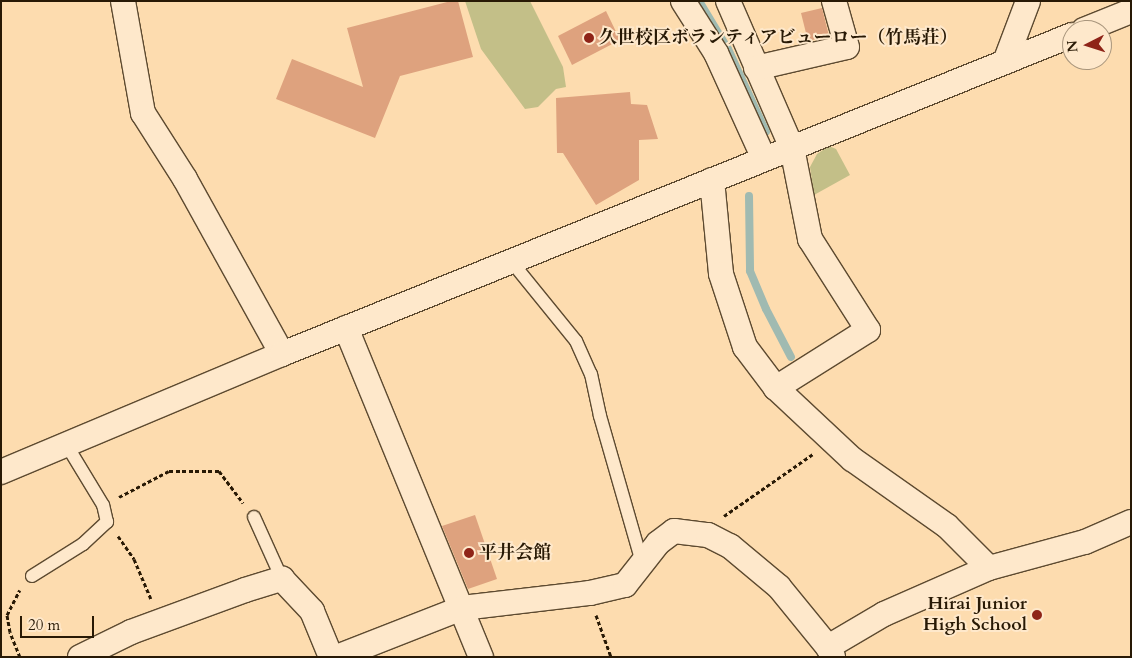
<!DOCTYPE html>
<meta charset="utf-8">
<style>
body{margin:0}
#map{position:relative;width:1132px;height:658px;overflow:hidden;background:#fddcaf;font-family:Cardo,"Noto Serif JP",serif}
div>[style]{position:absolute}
.green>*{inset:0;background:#c3bf88}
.stream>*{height:8px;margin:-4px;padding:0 4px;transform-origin:4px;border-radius:4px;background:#a0bab1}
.building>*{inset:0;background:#dea27e}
.path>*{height:3px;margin-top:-1.5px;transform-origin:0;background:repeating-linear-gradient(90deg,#281905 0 4px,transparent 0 6.5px)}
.roads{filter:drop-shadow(1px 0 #5d4a30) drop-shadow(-1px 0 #5d4a30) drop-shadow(0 1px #5d4a30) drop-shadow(0 -1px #5d4a30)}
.service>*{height:12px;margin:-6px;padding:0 6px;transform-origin:6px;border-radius:6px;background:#fee8cb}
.minor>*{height:24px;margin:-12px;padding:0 12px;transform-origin:12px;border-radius:12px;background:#fee8cb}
.dots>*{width:14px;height:14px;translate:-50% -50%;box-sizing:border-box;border:2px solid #fee8cb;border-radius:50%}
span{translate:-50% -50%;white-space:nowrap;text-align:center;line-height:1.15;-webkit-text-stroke:4px #fee8cb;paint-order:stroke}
.poi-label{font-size:18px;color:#281905;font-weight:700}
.left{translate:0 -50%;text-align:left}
.right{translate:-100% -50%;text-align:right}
.frame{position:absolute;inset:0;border:2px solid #281905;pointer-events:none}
.north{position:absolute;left:1062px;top:20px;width:50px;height:50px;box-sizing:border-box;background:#fee8cb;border:1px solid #a8957c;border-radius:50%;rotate:265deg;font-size:14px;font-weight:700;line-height:20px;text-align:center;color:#281905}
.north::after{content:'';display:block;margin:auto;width:18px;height:22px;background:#8f2418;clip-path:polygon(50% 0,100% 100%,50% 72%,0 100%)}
.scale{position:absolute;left:20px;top:616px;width:74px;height:22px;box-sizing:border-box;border:2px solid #281905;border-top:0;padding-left:6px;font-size:15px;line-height:18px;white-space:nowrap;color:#281905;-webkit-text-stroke:4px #fee8cb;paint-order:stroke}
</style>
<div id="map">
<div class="green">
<i style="clip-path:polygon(465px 1px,530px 1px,563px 67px,566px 87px,556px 89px,538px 107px,525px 109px,481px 49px)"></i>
<i style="clip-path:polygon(829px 146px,836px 149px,850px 175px,814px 195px,810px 167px,817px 154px)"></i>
</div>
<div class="stream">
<i style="left:699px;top:1px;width:56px;rotate:58.9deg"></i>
<i style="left:728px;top:49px;width:91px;rotate:65.4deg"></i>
<i style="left:749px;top:196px;width:75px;rotate:89.2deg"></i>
<i style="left:750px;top:271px;width:41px;rotate:67.2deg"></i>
<i style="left:766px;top:309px;width:54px;rotate:62.5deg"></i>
</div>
<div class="building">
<i style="clip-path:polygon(451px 1px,458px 1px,473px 57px,400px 76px,375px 138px,276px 99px,292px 59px,363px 87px,347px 28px)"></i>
<i style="clip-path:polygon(822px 8px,829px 36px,808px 41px,801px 13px)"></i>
<i style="clip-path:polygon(606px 11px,620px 40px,572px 65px,558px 36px)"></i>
<i style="clip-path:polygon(630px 92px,631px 104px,647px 105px,658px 139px,639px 140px,639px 180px,596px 205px,563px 153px,557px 153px,556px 98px)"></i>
<i style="clip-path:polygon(475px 515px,497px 579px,468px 589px,442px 526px)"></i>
</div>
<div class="path">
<i style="left:119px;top:497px;width:56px;rotate:-27.5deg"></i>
<i style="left:169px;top:471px;width:50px"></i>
<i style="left:219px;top:471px;width:40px;rotate:53deg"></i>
<i style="left:724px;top:516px;width:108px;rotate:-34.9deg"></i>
<i style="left:118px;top:536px;width:28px;rotate:55deg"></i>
<i style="left:134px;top:559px;width:43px;rotate:67deg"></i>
<i style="left:596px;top:615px;width:45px;rotate:70.3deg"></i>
<i style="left:20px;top:657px;width:27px;rotate:-112deg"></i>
<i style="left:10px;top:632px;width:17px;rotate:-100deg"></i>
<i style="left:7px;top:615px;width:28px;rotate:-63deg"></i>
</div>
<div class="roads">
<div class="service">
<i style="left:511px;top:261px;width:103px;rotate:50.9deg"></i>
<i style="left:576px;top:341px;width:36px;rotate:66deg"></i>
<i style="left:591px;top:374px;width:43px;rotate:77.9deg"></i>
<i style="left:600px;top:416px;width:152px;rotate:74deg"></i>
<i style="left:254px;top:517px;width:68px;rotate:65.7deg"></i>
<i style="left:32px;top:576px;width:60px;rotate:-32.1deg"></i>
<i style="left:83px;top:544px;width:33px;rotate:-43deg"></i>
<i style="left:107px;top:522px;width:17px;rotate:-103deg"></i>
<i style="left:103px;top:505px;width:71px;rotate:-121.2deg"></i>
</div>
<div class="minor">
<i style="left:123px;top:1px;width:114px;rotate:79.9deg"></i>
<i style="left:143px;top:113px;width:78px;rotate:57.5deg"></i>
<i style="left:185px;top:179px;width:200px;rotate:61deg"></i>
<i style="left:683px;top:1px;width:62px;rotate:57.6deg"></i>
<i style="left:716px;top:53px;width:116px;rotate:65.6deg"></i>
<i style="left:728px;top:1px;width:160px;rotate:66.5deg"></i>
<i style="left:792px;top:148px;width:93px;rotate:78.8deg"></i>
<i style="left:810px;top:239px;width:108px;rotate:57.5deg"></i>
<i style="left:868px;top:330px;width:109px;rotate:147.8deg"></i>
<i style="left:1084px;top:30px;width:51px;rotate:-22deg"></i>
<i style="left:1005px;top:62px;width:65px;rotate:-69.3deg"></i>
<i style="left:756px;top:68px;width:93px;rotate:-13deg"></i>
<i style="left:847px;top:47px;width:48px;rotate:-105.8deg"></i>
<i style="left:712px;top:180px;width:94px;rotate:84.5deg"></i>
<i style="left:721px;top:274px;width:77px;rotate:71.8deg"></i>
<i style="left:745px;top:347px;width:51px;rotate:52.9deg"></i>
<i style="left:776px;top:388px;width:104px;rotate:43.1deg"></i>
<i style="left:852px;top:459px;width:116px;rotate:35.2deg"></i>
<i style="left:947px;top:526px;width:59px;rotate:45deg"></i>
<i style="left:346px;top:328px;width:356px;rotate:67.7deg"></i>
<i style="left:1px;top:472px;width:305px;rotate:-22.8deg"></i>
<i style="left:282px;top:354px;width:852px;rotate:-21.99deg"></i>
<i style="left:828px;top:647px;width:65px;rotate:-30.5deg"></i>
<i style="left:884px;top:614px;width:115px;rotate:-23.7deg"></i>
<i style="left:989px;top:568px;width:99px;rotate:-15.2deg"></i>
<i style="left:1085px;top:542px;width:50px;rotate:-23.5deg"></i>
<i style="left:80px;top:657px;width:57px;rotate:-26.1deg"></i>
<i style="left:131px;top:632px;width:121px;rotate:-20.2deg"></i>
<i style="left:245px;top:590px;width:39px;rotate:-17deg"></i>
<i style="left:282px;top:579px;width:44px;rotate:46.8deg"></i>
<i style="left:312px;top:611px;width:50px;rotate:67.6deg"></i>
<i style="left:337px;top:657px;width:134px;rotate:-21.4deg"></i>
<i style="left:462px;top:608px;width:129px;rotate:-6.7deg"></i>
<i style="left:590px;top:593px;width:36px;rotate:-13deg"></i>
<i style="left:625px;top:585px;width:53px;rotate:-51.8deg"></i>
<i style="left:658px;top:543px;width:20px;rotate:-37deg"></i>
<i style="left:674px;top:531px;width:34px;rotate:7deg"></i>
<i style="left:708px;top:535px;width:25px;rotate:27deg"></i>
<i style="left:730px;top:546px;width:64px;rotate:39.9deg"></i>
<i style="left:779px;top:587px;width:77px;rotate:50.8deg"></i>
<i style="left:828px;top:647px;width:11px;rotate:63deg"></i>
</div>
</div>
<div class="dots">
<i style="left:589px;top:38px;background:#8f2418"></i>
<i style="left:469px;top:553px;background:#8f2418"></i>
<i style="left:1037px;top:615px;background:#8f2418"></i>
</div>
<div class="poi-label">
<span class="left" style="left:599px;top:38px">久世校区ボランティアビューロー（竹馬荘）</span>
<span class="left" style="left:479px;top:553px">平井会館</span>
<span class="right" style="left:1027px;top:615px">Hirai Junior<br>High School</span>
</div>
<div class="frame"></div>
<div class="north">N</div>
<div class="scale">20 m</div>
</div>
